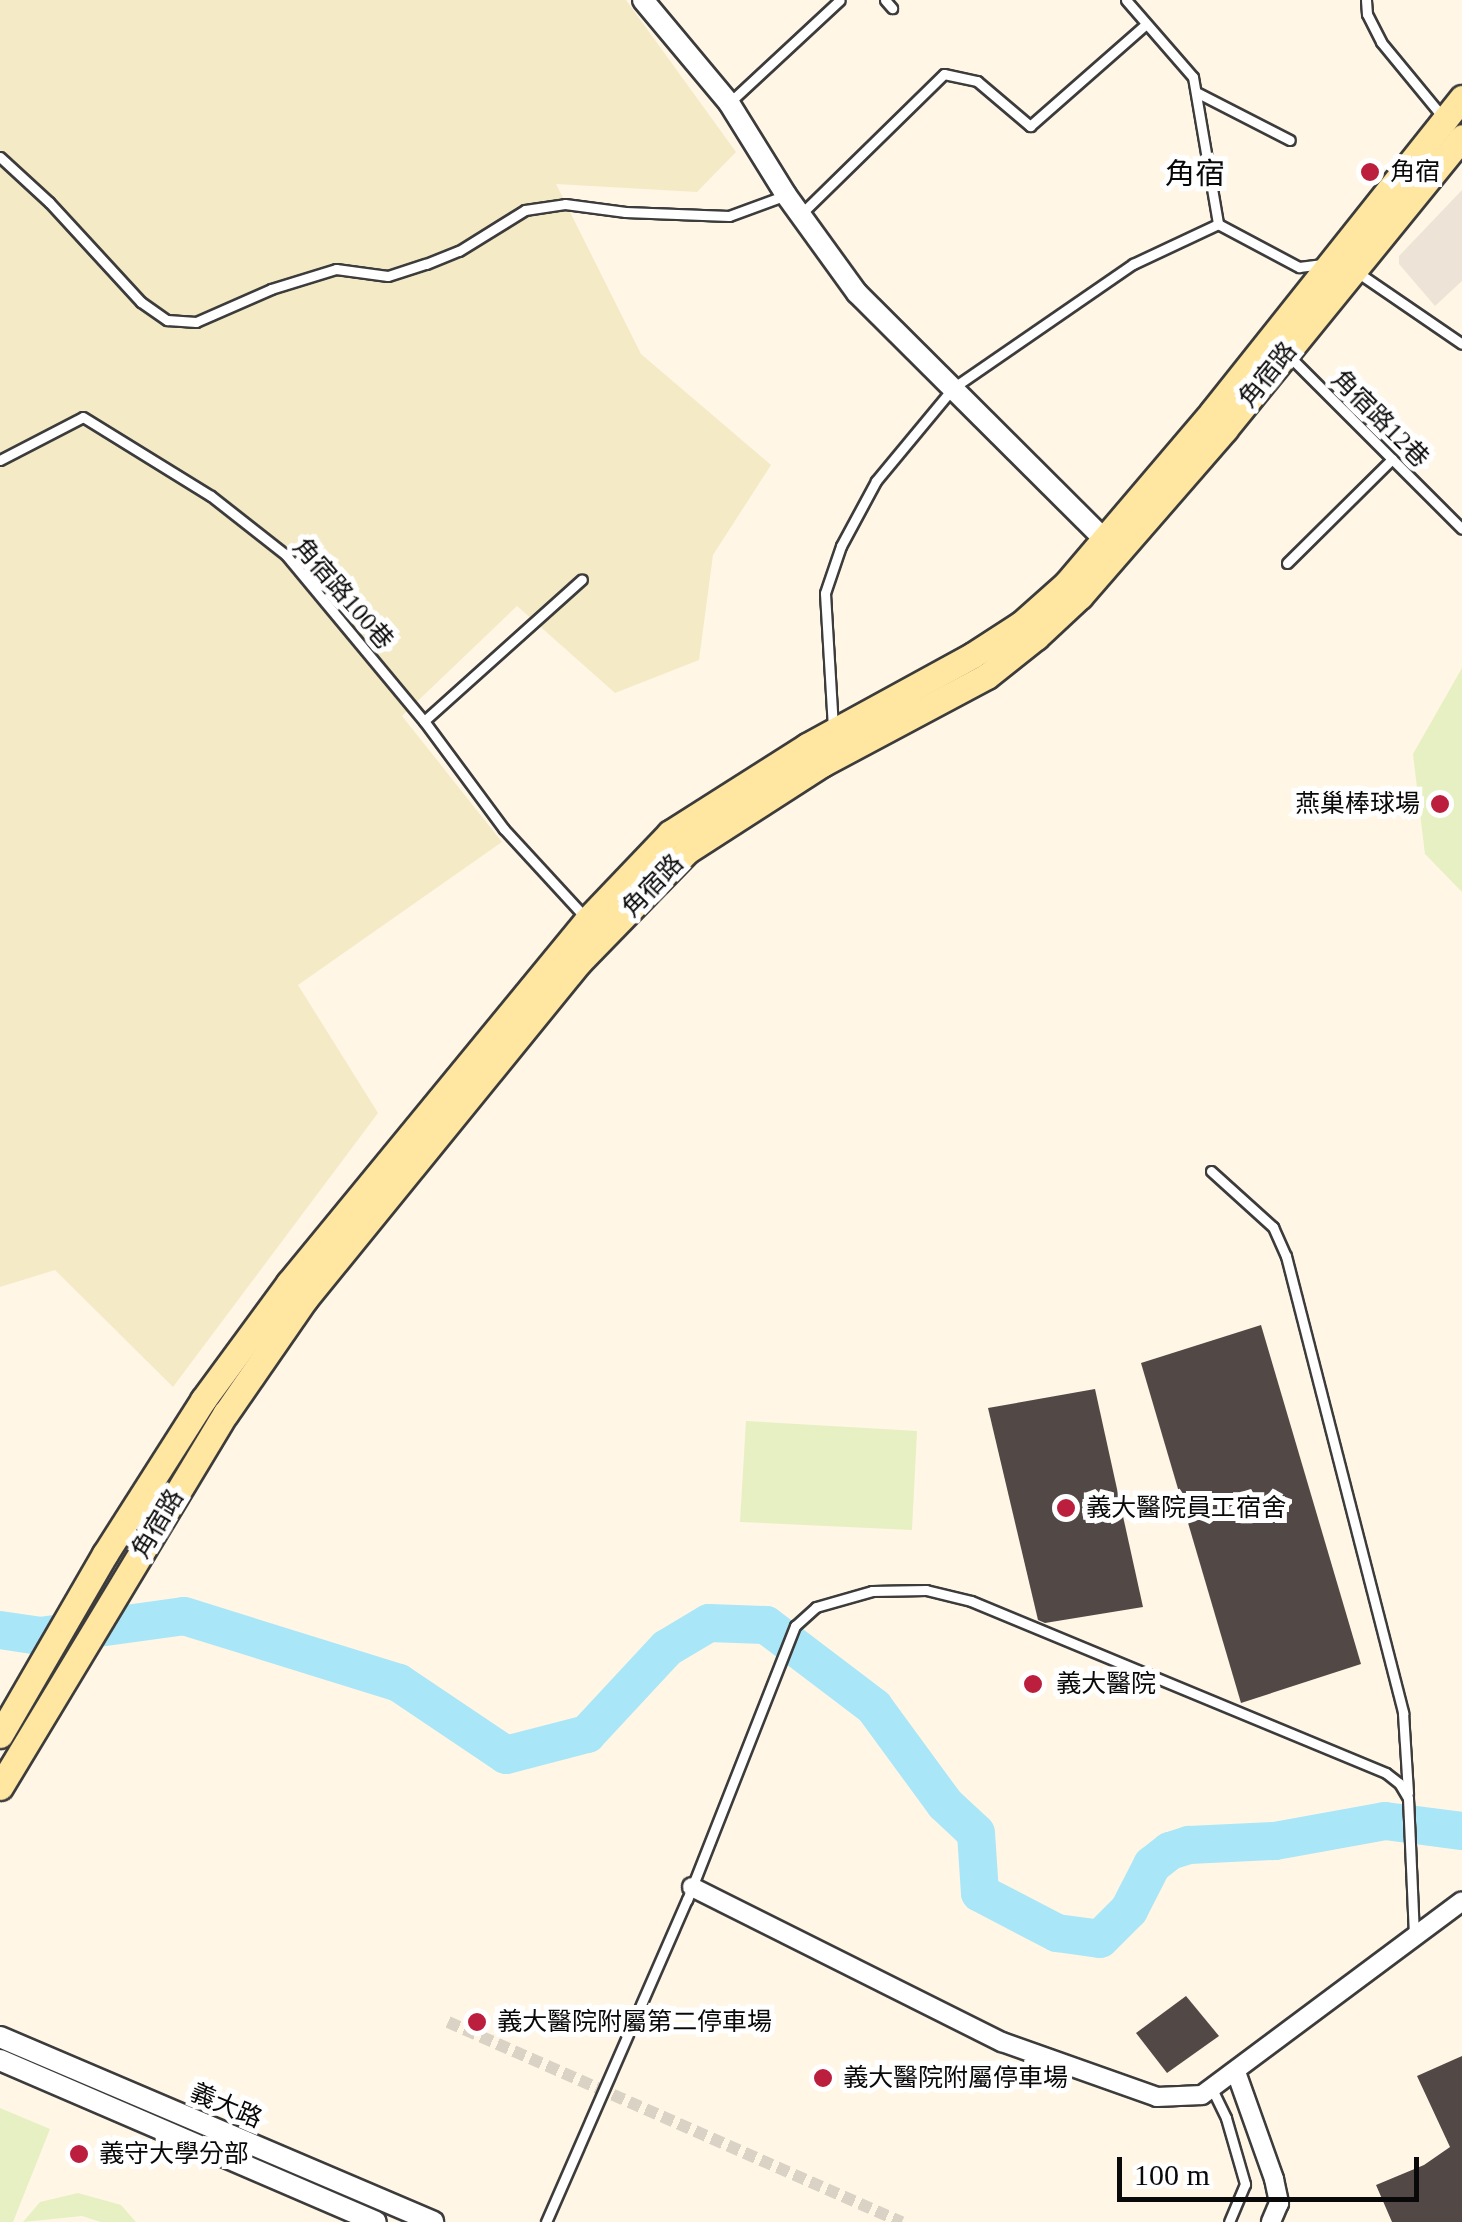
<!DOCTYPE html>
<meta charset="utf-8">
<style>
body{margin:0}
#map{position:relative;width:1462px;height:2222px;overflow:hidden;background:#fff6e6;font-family:"Times New Roman","Noto Sans TC",serif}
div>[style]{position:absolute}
.farmland>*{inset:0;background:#f5eac6}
.pitch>*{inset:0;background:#e7f0c2}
.plaza>*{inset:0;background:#ede4d7}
.river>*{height:38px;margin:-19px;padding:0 19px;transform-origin:19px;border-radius:19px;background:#a9e6f8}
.building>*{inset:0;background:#524946}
.pedestrian-tunnel>*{height:12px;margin-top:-6px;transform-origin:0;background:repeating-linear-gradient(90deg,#dad2c5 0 12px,transparent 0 18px)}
.roads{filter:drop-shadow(2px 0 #3c3c3c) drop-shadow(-2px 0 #3c3c3c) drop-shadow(0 2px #3c3c3c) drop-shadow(0 -2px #3c3c3c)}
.service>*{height:9px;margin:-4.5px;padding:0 4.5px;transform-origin:4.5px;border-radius:4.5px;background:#fff}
.minor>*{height:18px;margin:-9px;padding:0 9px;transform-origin:9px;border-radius:9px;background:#fff}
.tertiary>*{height:20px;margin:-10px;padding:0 10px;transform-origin:10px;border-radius:10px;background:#fff}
.secondary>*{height:25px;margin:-12.5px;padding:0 12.5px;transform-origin:12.5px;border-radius:12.5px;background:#ffe6a1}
.dots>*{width:28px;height:28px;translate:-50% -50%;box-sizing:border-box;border:5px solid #fff;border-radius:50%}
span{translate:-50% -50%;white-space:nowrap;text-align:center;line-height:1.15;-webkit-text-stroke:10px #fff;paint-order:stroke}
.poi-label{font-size:25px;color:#090909}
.left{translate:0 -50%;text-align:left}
.right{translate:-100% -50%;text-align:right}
.street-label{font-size:25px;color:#090909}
.quarter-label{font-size:30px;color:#090909}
.scale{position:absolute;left:1117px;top:2157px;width:302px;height:45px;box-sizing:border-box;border:5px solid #090909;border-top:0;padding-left:12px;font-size:30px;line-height:35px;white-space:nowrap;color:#090909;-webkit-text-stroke:8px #fff;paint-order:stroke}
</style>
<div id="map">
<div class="farmland">
<i style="clip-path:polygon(0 0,626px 0,736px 152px,697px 192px,556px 184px,641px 354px,771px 465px,713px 555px,699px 660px,615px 693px,517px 606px,402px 716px,502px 842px,298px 985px,378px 1113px,173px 1387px,55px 1270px,0 1287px)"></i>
</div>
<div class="pitch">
<i style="clip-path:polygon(1462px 668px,1462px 892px,1425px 854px,1413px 754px)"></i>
<i style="clip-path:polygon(746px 1421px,917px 1431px,912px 1530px,740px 1522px)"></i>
<i style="clip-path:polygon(0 2108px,50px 2129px,13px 2222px,0 2222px)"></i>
<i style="clip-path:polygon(78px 2193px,121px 2205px,136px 2222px,101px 2222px,82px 2216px,23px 2222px,40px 2202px)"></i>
</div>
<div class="plaza">
<i style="clip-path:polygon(1462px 190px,1462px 281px,1435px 306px,1399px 264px,1399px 256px)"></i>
</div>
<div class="river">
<i style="left:0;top:1630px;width:40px;rotate:8.5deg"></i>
<i style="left:40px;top:1636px;width:145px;rotate:-7.9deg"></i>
<i style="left:184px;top:1616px;width:225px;rotate:17.3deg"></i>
<i style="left:399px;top:1683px;width:129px;rotate:33.9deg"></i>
<i style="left:506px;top:1755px;width:84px;rotate:-14.5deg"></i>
<i style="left:587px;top:1734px;width:117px;rotate:-47.1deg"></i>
<i style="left:667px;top:1648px;width:49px;rotate:-30.8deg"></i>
<i style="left:709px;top:1623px;width:57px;rotate:2deg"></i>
<i style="left:766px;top:1625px;width:136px;rotate:37.2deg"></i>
<i style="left:874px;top:1707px;width:120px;rotate:53.8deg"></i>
<i style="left:945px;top:1804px;width:42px;rotate:43.1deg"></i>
<i style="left:976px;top:1833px;width:60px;rotate:86.2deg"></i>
<i style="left:980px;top:1893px;width:87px;rotate:27.5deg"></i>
<i style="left:1057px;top:1933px;width:43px;rotate:7.9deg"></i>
<i style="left:1100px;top:1939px;width:41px;rotate:-45deg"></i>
<i style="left:1129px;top:1910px;width:51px;rotate:-62.9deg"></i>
<i style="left:1152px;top:1865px;width:23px;rotate:-38deg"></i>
<i style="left:1170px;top:1851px;width:20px;rotate:-18deg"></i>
<i style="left:1189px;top:1845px;width:86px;rotate:-2.7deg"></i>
<i style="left:1275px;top:1841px;width:112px;rotate:-10.3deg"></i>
<i style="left:1385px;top:1821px;width:78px;rotate:7.4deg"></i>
</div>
<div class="building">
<i style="clip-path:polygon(1261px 1325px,1361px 1664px,1241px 1703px,1141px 1363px)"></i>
<i style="clip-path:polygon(1095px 1389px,1143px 1607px,1045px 1623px,1038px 1620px,988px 1408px)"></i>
<i style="clip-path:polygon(1186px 1996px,1219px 2036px,1167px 2073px,1136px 2033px)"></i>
<i style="clip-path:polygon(1462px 2056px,1462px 2222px,1392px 2222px,1376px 2185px,1424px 2165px,1450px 2147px,1417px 2076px)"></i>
</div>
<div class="pedestrian-tunnel">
<i style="left:448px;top:2022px;width:496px;rotate:23.8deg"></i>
</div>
<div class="roads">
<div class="service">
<i style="left:885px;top:0;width:11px;rotate:49deg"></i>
<i style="left:1126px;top:0;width:102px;rotate:49deg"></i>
<i style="left:1193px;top:77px;width:149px;rotate:80.3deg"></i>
<i style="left:1218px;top:224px;width:92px;rotate:28deg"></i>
<i style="left:1299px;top:267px;width:24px;rotate:-7deg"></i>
<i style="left:1366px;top:0;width:14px;rotate:86deg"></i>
<i style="left:1367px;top:14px;width:31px;rotate:63deg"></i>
<i style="left:1381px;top:42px;width:96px;rotate:50.5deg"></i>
<i style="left:1198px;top:93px;width:103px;rotate:27.1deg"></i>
<i style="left:729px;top:103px;width:151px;rotate:-42.9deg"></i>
<i style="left:0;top:157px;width:67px;rotate:42.6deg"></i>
<i style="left:49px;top:202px;width:136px;rotate:47.4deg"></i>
<i style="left:141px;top:302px;width:32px;rotate:35deg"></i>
<i style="left:167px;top:320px;width:29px;rotate:4deg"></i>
<i style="left:196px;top:322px;width:82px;rotate:-23.7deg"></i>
<i style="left:271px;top:289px;width:68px;rotate:-17.1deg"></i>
<i style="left:336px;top:269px;width:52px;rotate:7.7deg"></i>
<i style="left:388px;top:276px;width:40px;rotate:-18deg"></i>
<i style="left:426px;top:264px;width:35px;rotate:-22deg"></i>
<i style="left:459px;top:251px;width:78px;rotate:-31.8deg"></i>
<i style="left:525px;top:210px;width:40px;rotate:-8.5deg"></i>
<i style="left:565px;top:204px;width:61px;rotate:7.6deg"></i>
<i style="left:625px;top:212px;width:104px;rotate:2.2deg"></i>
<i style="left:729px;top:216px;width:61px;rotate:-20.2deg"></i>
<i style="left:801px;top:214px;width:200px;rotate:-44.4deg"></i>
<i style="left:944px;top:74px;width:34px;rotate:12deg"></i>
<i style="left:977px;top:81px;width:70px;rotate:40.3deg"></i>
<i style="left:1030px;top:126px;width:154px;rotate:-41.3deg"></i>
<i style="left:1357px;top:272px;width:127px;rotate:34.4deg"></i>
<i style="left:1287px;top:354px;width:247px;rotate:45deg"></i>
<i style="left:0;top:460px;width:93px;rotate:-27.4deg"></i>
<i style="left:83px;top:417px;width:150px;rotate:31.7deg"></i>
<i style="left:211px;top:496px;width:95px;rotate:38.2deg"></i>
<i style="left:286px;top:555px;width:216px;rotate:50.3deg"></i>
<i style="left:424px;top:721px;width:134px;rotate:53.5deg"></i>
<i style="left:504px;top:829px;width:120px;rotate:47.4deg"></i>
<i style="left:1287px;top:563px;width:148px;rotate:-44.7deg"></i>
<i style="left:424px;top:721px;width:212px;rotate:-41.9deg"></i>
<i style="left:833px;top:728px;width:135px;rotate:-93.4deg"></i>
<i style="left:825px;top:593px;width:50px;rotate:-71.2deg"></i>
<i style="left:841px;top:546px;width:74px;rotate:-61.7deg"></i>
<i style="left:876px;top:481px;width:121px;rotate:-50.4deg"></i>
<i style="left:953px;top:388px;width:219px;rotate:-34.6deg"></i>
<i style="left:1133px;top:264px;width:94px;rotate:-25.2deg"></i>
<i style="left:1211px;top:1171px;width:84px;rotate:42.1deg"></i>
<i style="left:1273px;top:1227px;width:32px;rotate:66deg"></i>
<i style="left:1286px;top:1256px;width:472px;rotate:75.6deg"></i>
<i style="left:1403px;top:1713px;width:80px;rotate:86.4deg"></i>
<i style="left:1212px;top:2089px;width:32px;rotate:64deg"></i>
<i style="left:1226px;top:2118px;width:69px;rotate:73.9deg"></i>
<i style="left:1245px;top:2184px;width:41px;rotate:112.8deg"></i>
<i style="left:546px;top:2222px;width:352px;rotate:-66.4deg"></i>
<i style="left:687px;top:1900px;width:295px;rotate:-68.5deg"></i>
<i style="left:795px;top:1626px;width:28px;rotate:-42deg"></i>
<i style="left:816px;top:1607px;width:58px;rotate:-15.9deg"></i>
<i style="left:872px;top:1591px;width:54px;rotate:-1.1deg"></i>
<i style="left:926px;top:1590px;width:46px;rotate:13.7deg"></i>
<i style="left:971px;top:1601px;width:449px;rotate:22.5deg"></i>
<i style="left:1386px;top:1773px;width:16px;rotate:38deg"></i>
<i style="left:1399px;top:1783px;width:17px;rotate:59deg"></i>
<i style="left:1408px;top:1798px;width:137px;rotate:87.5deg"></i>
</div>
<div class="minor">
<i style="left:692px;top:1887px;width:347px;rotate:26.6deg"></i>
<i style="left:1002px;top:2042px;width:164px;rotate:19.5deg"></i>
<i style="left:1157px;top:2097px;width:45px;rotate:-2.5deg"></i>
<i style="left:1202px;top:2095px;width:324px;rotate:-36.7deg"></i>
<i style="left:1236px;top:2072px;width:114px;rotate:70.4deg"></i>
<i style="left:1274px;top:2179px;width:25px;rotate:78deg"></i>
<i style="left:1279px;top:2203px;width:21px;rotate:113deg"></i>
</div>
<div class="tertiary">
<i style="left:643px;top:0;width:134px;rotate:50.1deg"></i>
<i style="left:729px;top:103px;width:108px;rotate:58.2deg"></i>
<i style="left:786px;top:195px;width:121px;rotate:54.1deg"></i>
<i style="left:857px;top:293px;width:364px;rotate:44.9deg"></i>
<i style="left:0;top:2037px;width:471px;rotate:23.1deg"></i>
<i style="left:0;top:2060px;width:409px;rotate:23.3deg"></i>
</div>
<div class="secondary">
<i style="left:0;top:1735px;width:209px;rotate:-59.9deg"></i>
<i style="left:105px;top:1554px;width:183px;rotate:-57.5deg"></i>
<i style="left:203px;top:1400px;width:145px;rotate:-53.7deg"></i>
<i style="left:289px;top:1283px;width:470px;rotate:-50.6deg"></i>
<i style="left:587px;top:920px;width:120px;rotate:-46.3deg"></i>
<i style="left:670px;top:833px;width:162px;rotate:-32.4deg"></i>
<i style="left:807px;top:746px;width:189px;rotate:-28.7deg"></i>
<i style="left:973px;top:655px;width:57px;rotate:-32.9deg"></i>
<i style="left:1021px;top:624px;width:60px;rotate:-41.6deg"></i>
<i style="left:1066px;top:584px;width:227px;rotate:-49.6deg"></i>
<i style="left:1213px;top:411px;width:400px;rotate:-51.5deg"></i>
<i style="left:0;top:1787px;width:437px;rotate:-58.9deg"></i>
<i style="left:226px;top:1413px;width:139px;rotate:-55.3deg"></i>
<i style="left:305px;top:1299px;width:434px;rotate:-50.9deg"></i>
<i style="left:579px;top:962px;width:155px;rotate:-45.8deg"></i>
<i style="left:687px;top:851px;width:161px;rotate:-32.8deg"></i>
<i style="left:822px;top:764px;width:187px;rotate:-28.1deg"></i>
<i style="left:987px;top:676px;width:63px;rotate:-38.5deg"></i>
<i style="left:1036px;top:637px;width:60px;rotate:-43deg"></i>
<i style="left:1080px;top:596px;width:221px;rotate:-49deg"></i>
<i style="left:1225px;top:429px;width:376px;rotate:-50.9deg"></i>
</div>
</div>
<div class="dots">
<i style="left:1370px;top:172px;background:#bc1f3e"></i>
<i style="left:1440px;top:804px;background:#bc1f3e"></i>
<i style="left:1066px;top:1508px;background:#bc1f3e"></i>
<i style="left:1033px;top:1684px;background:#bc1f3e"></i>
<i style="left:477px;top:2022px;background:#bc1f3e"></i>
<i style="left:823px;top:2078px;background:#bc1f3e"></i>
<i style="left:79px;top:2154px;background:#bc1f3e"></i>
</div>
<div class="poi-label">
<span class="left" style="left:1390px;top:172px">角宿</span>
<span class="right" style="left:1420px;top:804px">燕巢棒球場</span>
<span class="left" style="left:1086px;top:1508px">義大醫院員工宿舍</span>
<span class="left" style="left:1056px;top:1684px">義大醫院</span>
<span class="left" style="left:497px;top:2022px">義大醫院附屬第二停車場</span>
<span class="left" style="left:843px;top:2078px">義大醫院附屬停車場</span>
<span class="left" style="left:99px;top:2154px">義守大學分部</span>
</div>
<div class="street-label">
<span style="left:1268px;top:375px;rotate:-51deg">角宿路</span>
<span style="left:1380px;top:419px;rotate:45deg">角宿路12巷</span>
<span style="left:343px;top:594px;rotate:49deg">角宿路100巷</span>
<span style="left:653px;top:886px;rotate:-46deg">角宿路</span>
<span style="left:158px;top:1524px;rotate:-59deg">角宿路</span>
<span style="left:226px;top:2106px;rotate:23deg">義大路</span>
</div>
<div class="quarter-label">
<span style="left:1195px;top:174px">角宿</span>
</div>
<div class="scale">100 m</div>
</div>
